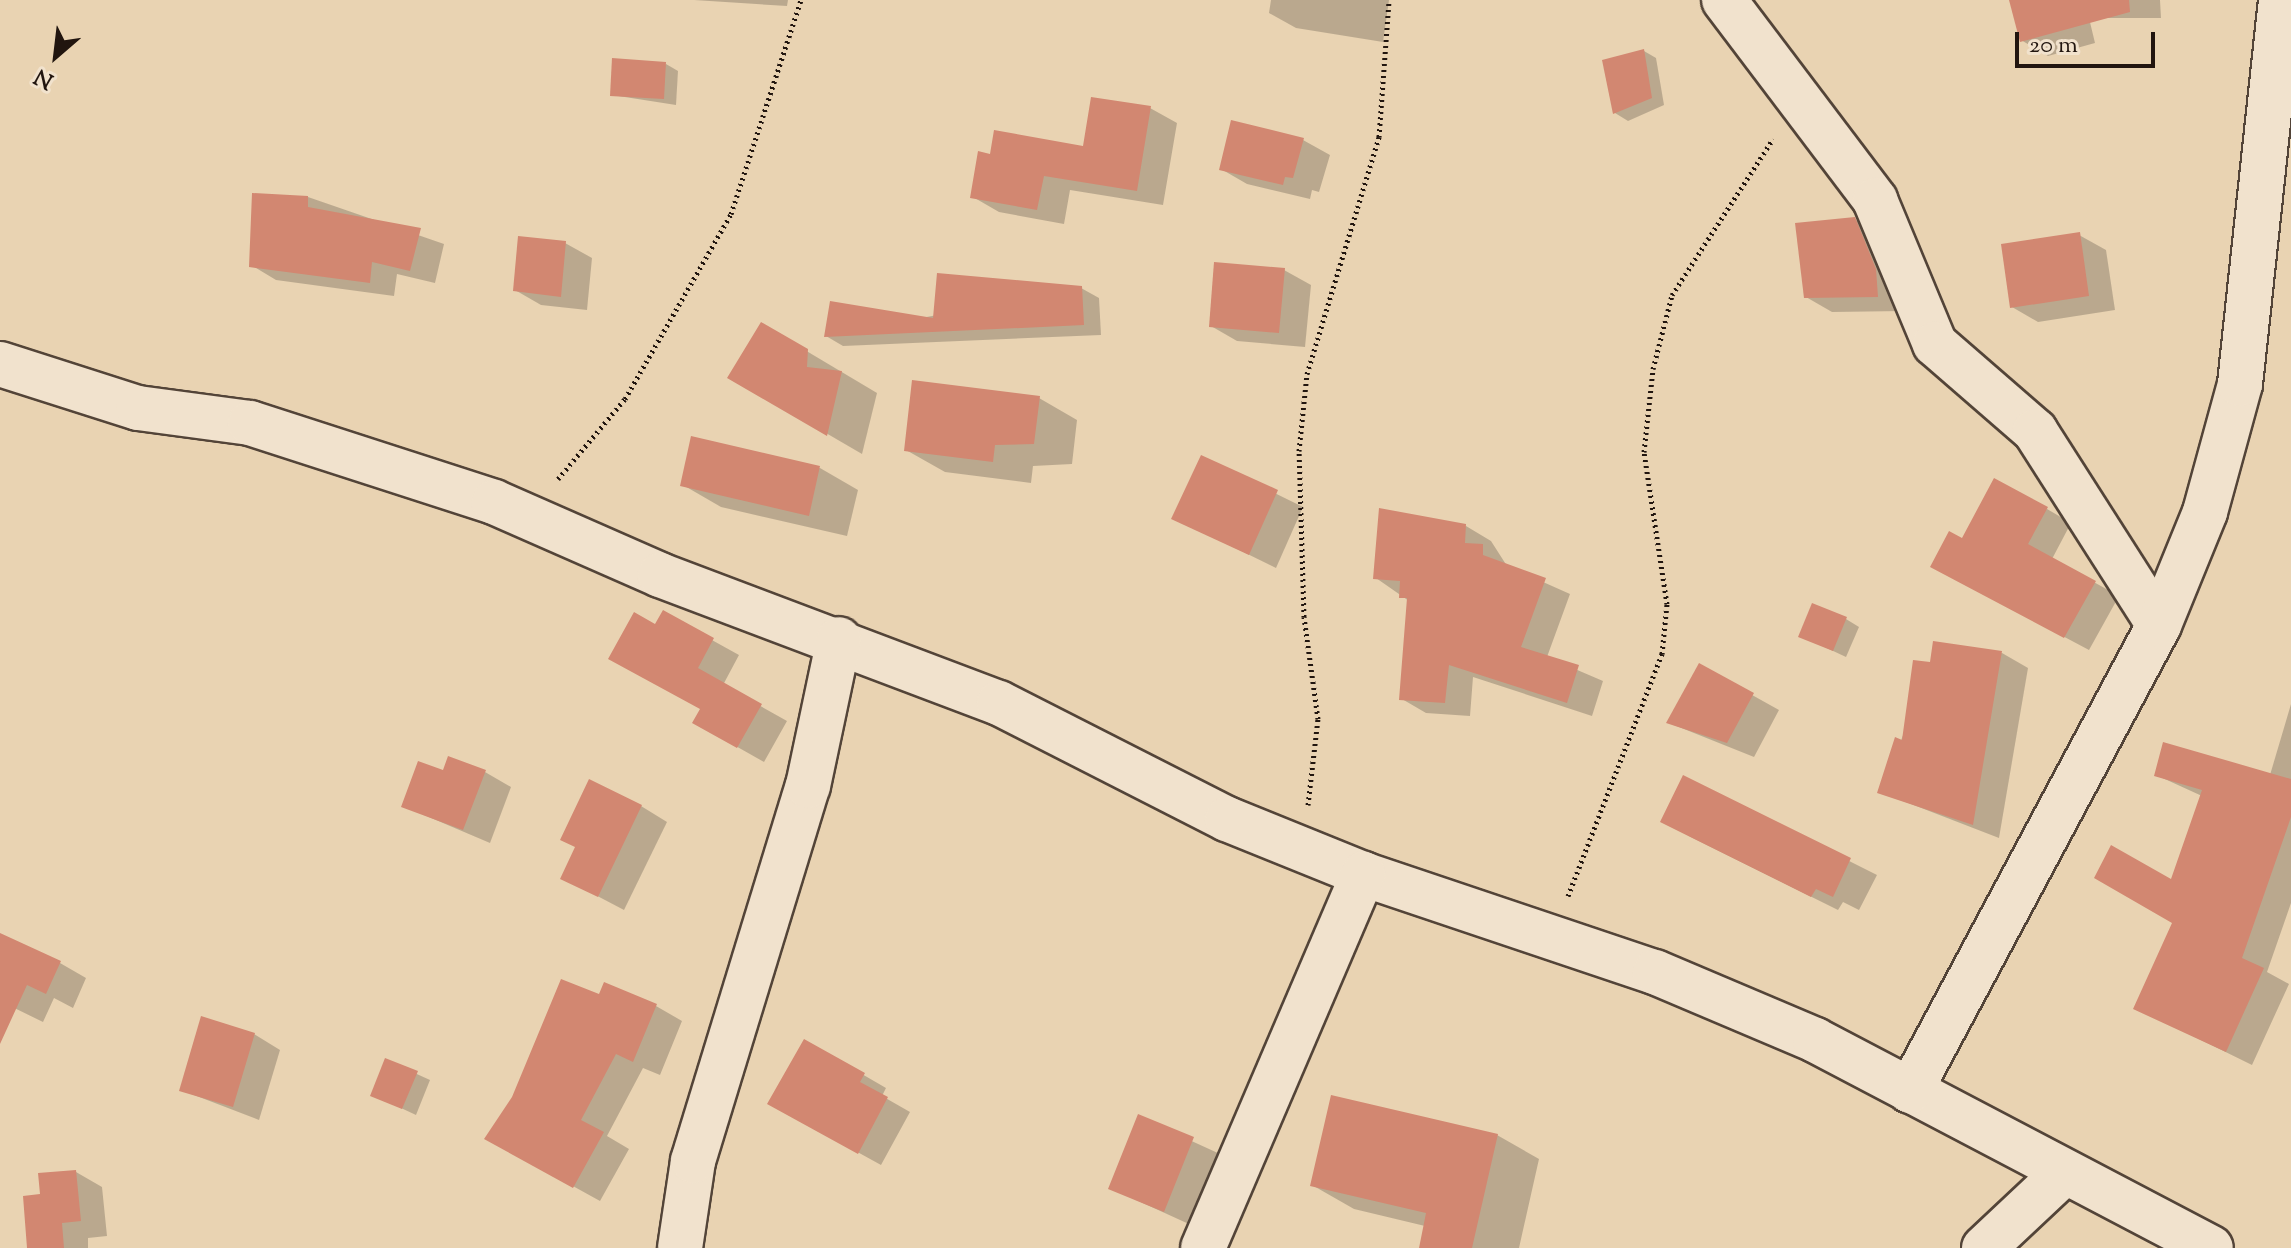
<!DOCTYPE html>
<style>
body{margin:0}
#map{position:relative;width:2291px;height:1248px;overflow:hidden;background:#e9d3b2;font-family:"Sorts Mill Goudy",serif}
div>[style]{position:absolute}
.shadow>*{inset:0;background:#0003}
.building>*{inset:0;background:#d28771}
.path>*{height:5px;margin-top:-2.5px;transform-origin:0;background:repeating-linear-gradient(90deg,#21150f 0 2px,transparent 0 6px)}
.roads{filter:drop-shadow(2px 0 #534438) drop-shadow(-2px 0 #534438) drop-shadow(0 2px #534438) drop-shadow(0 -2px #534438)}
.minor>*{height:44px;margin:-22px;padding:0 22px;transform-origin:22px;border-radius:22px;background:#f1e2cd}
span{translate:-50% -50%;white-space:nowrap;text-align:center;line-height:1.15;-webkit-text-stroke:8px #f1e2cd;paint-order:stroke}
.north{position:absolute;left:16px;top:16px;width:80px;height:80px;-webkit-text-stroke:6px #f1e2cd;paint-order:stroke;rotate:208deg;font-size:22px;font-weight:700;line-height:32px;text-align:center;color:#21150f}
.north::after{content:'';display:block;margin:auto;width:28px;height:36px;background:#21150f;clip-path:polygon(50% 0,100% 100%,50% 72%,0 100%)}
.scale{position:absolute;left:2015px;top:32px;width:140px;height:36px;box-sizing:border-box;border:4px solid #21150f;border-top:0;padding-left:10px;font-size:24px;line-height:28px;white-space:nowrap;color:#21150f;-webkit-text-stroke:6px #f1e2cd;paint-order:stroke}
</style>
<div id="map">
<div class="shadow">
<i style="clip-path:polygon(694px 0,788px 0,787px 6px)"></i>
<i style="clip-path:polygon(1271px 0,1389px 0,1383px 42px,1296px 28px,1269px 13px)"></i>
<i style="clip-path:polygon(2011px 0,2160px 0,2161px 18px,2089px 18px,2095px 43px,2048px 56px,2021px 40px)"></i>
<i style="clip-path:polygon(1644px 51px,1656px 58px,1664px 105px,1628px 121px,1615px 113px,1604px 61px)"></i>
<i style="clip-path:polygon(666px 64px,678px 71px,676px 105px,612px 95px)"></i>
<i style="clip-path:polygon(1150px 108px,1177px 123px,1163px 205px,1070px 190px,1064px 224px,999px 212px,973px 197px,991px 156px,1085px 148px)"></i>
<i style="clip-path:polygon(1303px 140px,1330px 155px,1319px 192px,1312px 190px,1310px 199px,1247px 184px,1221px 169px)"></i>
<i style="clip-path:polygon(308px 197px,444px 244px,435px 283px,397px 274px,394px 296px,276px 280px,251px 265px)"></i>
<i style="clip-path:polygon(1854px 219px,1881px 234px,1904px 311px,1832px 312px,1806px 297px)"></i>
<i style="clip-path:polygon(2079px 235px,2106px 250px,2115px 310px,2038px 322px,2012px 307px)"></i>
<i style="clip-path:polygon(565px 243px,592px 258px,587px 310px,541px 305px,515px 290px)"></i>
<i style="clip-path:polygon(1284px 270px,1311px 285px,1305px 347px,1237px 341px,1211px 326px)"></i>
<i style="clip-path:polygon(1081px 288px,1099px 298px,1101px 335px,843px 346px,826px 336px)"></i>
<i style="clip-path:polygon(761px 324px,877px 393px,862px 454px,730px 377px)"></i>
<i style="clip-path:polygon(1039px 398px,1077px 420px,1072px 464px,1033px 466px,1031px 483px,945px 472px,906px 450px)"></i>
<i style="clip-path:polygon(1202px 457px,1303px 507px,1276px 568px,1174px 518px)"></i>
<i style="clip-path:polygon(820px 468px,858px 490px,847px 536px,721px 507px,683px 485px)"></i>
<i style="clip-path:polygon(2047px 509px,2071px 523px,2052px 559px,2119px 596px,2089px 650px,1957px 580px,1963px 541px)"></i>
<i style="clip-path:polygon(1466px 526px,1491px 541px,1507px 566px,1570px 594px,1547px 657px,1603px 681px,1592px 716px,1473px 677px,1470px 716px,1426px 713px,1402px 699px,1409px 601px,1376px 578px)"></i>
<i style="clip-path:polygon(663px 613px,739px 655px,723px 685px,787px 721px,764px 762px,695px 723px,702px 709px,656px 626px)"></i>
<i style="clip-path:polygon(1846px 619px,1859px 627px,1846px 657px,1801px 636px)"></i>
<i style="clip-path:polygon(2002px 653px,2028px 668px,1999px 838px,1880px 792px,1932px 664px)"></i>
<i style="clip-path:polygon(1700px 666px,1779px 710px,1754px 757px,1669px 723px)"></i>
<i style="clip-path:polygon(2291px 704px,2291px 903px,2267px 972px,2289px 984px,2252px 1065px,2136px 1008px,2175px 922px,2172px 882px,2202px 796px,2156px 775px,2270px 775px)"></i>
<i style="clip-path:polygon(444px 772px,485px 772px,511px 787px,490px 843px,403px 806px)"></i>
<i style="clip-path:polygon(1684px 778px,1877px 875px,1859px 910px,1843px 902px,1838px 910px,1689px 836px)"></i>
<i style="clip-path:polygon(641px 806px,667px 822px,624px 910px,563px 878px)"></i>
<i style="clip-path:polygon(0 951px,60px 963px,86px 978px,73px 1008px,54px 998px,43px 1022px,0 1001px)"></i>
<i style="clip-path:polygon(600px 997px,656px 1006px,682px 1021px,660px 1075px,643px 1068px,607px 1136px,629px 1149px,600px 1201px,513px 1153px,514px 1098px)"></i>
<i style="clip-path:polygon(254px 1034px,280px 1050px,259px 1120px,181px 1090px)"></i>
<i style="clip-path:polygon(805px 1041px,886px 1088px,882px 1096px,910px 1112px,881px 1165px,792px 1116px)"></i>
<i style="clip-path:polygon(386px 1060px,430px 1080px,416px 1115px,373px 1095px)"></i>
<i style="clip-path:polygon(1139px 1117px,1220px 1154px,1191px 1225px,1110px 1188px)"></i>
<i style="clip-path:polygon(1497px 1135px,1539px 1159px,1519px 1248px,1421px 1248px,1425px 1226px,1354px 1209px,1312px 1185px)"></i>
<i style="clip-path:polygon(76px 1172px,102px 1187px,107px 1236px,88px 1238px,88px 1248px,29px 1248px)"></i>
</div>
<div class="building">
<i style="clip-path:polygon(2009px 0,2129px 0,2130px 12px,2020px 42px)"></i>
<i style="clip-path:polygon(1644px 49px,1652px 98px,1613px 114px,1602px 60px)"></i>
<i style="clip-path:polygon(612px 58px,666px 62px,664px 99px,610px 96px)"></i>
<i style="clip-path:polygon(1091px 97px,1151px 106px,1137px 191px,1044px 176px,1037px 210px,970px 198px,978px 151px,990px 154px,994px 130px,1083px 146px)"></i>
<i style="clip-path:polygon(1231px 120px,1304px 138px,1293px 178px,1285px 177px,1283px 185px,1219px 170px)"></i>
<i style="clip-path:polygon(252px 193px,308px 196px,308px 207px,421px 228px,410px 271px,372px 262px,370px 283px,249px 267px)"></i>
<i style="clip-path:polygon(1855px 217px,1876px 269px,1878px 297px,1804px 298px,1795px 223px)"></i>
<i style="clip-path:polygon(2080px 232px,2089px 296px,2010px 308px,2001px 244px)"></i>
<i style="clip-path:polygon(518px 236px,566px 241px,561px 297px,513px 291px)"></i>
<i style="clip-path:polygon(1214px 262px,1285px 268px,1279px 333px,1209px 327px)"></i>
<i style="clip-path:polygon(937px 273px,1082px 286px,1084px 325px,824px 337px,830px 301px,933px 318px)"></i>
<i style="clip-path:polygon(761px 322px,808px 349px,807px 367px,842px 371px,827px 436px,727px 378px)"></i>
<i style="clip-path:polygon(912px 380px,1040px 396px,1034px 444px,995px 445px,993px 462px,904px 451px)"></i>
<i style="clip-path:polygon(691px 436px,820px 466px,809px 516px,680px 486px)"></i>
<i style="clip-path:polygon(1201px 455px,1278px 490px,1249px 555px,1171px 519px)"></i>
<i style="clip-path:polygon(1994px 478px,2048px 507px,2028px 544px,2096px 581px,2064px 638px,1930px 567px,1949px 531px,1962px 538px)"></i>
<i style="clip-path:polygon(1379px 508px,1466px 524px,1465px 543px,1483px 544px,1483px 555px,1546px 578px,1521px 647px,1579px 665px,1567px 703px,1449px 665px,1445px 703px,1399px 700px,1407px 598px,1399px 598px,1400px 581px,1373px 579px)"></i>
<i style="clip-path:polygon(1812px 603px,1847px 617px,1833px 651px,1798px 637px)"></i>
<i style="clip-path:polygon(663px 610px,714px 638px,698px 668px,762px 704px,737px 748px,692px 723px,700px 709px,608px 659px,634px 612px,655px 624px)"></i>
<i style="clip-path:polygon(1933px 641px,2002px 651px,1973px 825px,1877px 793px,1895px 737px,1902px 740px,1913px 660px,1930px 662px)"></i>
<i style="clip-path:polygon(1699px 663px,1754px 693px,1727px 743px,1666px 723px)"></i>
<i style="clip-path:polygon(2163px 742px,2291px 779px,2291px 817px,2242px 958px,2264px 968px,2226px 1052px,2133px 1009px,2172px 923px,2094px 878px,2111px 845px,2171px 879px,2202px 790px,2154px 776px)"></i>
<i style="clip-path:polygon(448px 756px,486px 770px,463px 830px,401px 807px,418px 761px,443px 770px)"></i>
<i style="clip-path:polygon(1683px 775px,1851px 858px,1833px 897px,1816px 889px,1811px 897px,1660px 822px)"></i>
<i style="clip-path:polygon(589px 779px,642px 805px,598px 897px,560px 879px,575px 847px,560px 840px)"></i>
<i style="clip-path:polygon(0 933px,61px 961px,46px 994px,27px 985px,0 1044px)"></i>
<i style="clip-path:polygon(561px 979px,599px 994px,604px 982px,657px 1004px,633px 1062px,616px 1054px,581px 1120px,604px 1132px,573px 1188px,484px 1139px,512px 1097px)"></i>
<i style="clip-path:polygon(201px 1016px,255px 1033px,233px 1107px,179px 1091px)"></i>
<i style="clip-path:polygon(804px 1039px,865px 1073px,860px 1082px,888px 1097px,858px 1154px,767px 1104px)"></i>
<i style="clip-path:polygon(385px 1058px,418px 1071px,402px 1109px,370px 1096px)"></i>
<i style="clip-path:polygon(1331px 1095px,1498px 1134px,1472px 1248px,1419px 1248px,1426px 1213px,1310px 1186px)"></i>
<i style="clip-path:polygon(1138px 1114px,1194px 1137px,1164px 1212px,1108px 1189px)"></i>
<i style="clip-path:polygon(76px 1170px,81px 1221px,62px 1223px,64px 1248px,27px 1248px,23px 1196px,40px 1194px,38px 1173px)"></i>
</div>
<div class="path">
<i style="left:558px;top:479px;width:104px;rotate:-50.1deg"></i>
<i style="left:625px;top:399px;width:213px;rotate:-60.2deg"></i>
<i style="left:731px;top:214px;width:225px;rotate:-71.9deg"></i>
<i style="left:1308px;top:805px;width:87px;rotate:-83.4deg"></i>
<i style="left:1318px;top:719px;width:103px;rotate:-97.8deg"></i>
<i style="left:1304px;top:617px;width:166px;rotate:-91.7deg"></i>
<i style="left:1299px;top:451px;width:77px;rotate:-84.1deg"></i>
<i style="left:1307px;top:374px;width:248px;rotate:-73.1deg"></i>
<i style="left:1379px;top:137px;width:137px;rotate:-85.8deg"></i>
<i style="left:1568px;top:896px;width:260px;rotate:-68.8deg"></i>
<i style="left:1662px;top:654px;width:50px;rotate:-84.3deg"></i>
<i style="left:1667px;top:604px;width:154px;rotate:-98.6deg"></i>
<i style="left:1644px;top:452px;width:83px;rotate:-83.8deg"></i>
<i style="left:1653px;top:369px;width:76px;rotate:-75.6deg"></i>
<i style="left:1672px;top:295px;width:186px;rotate:-57.1deg"></i>
</div>
<div class="roads">
<div class="minor">
<i style="left:1724px;top:0;width:251px;rotate:52.9deg"></i>
<i style="left:1875px;top:200px;width:156px;rotate:67.4deg"></i>
<i style="left:1935px;top:344px;width:133px;rotate:41deg"></i>
<i style="left:2035px;top:431px;width:230px;rotate:57.4deg"></i>
<i style="left:0;top:364px;width:145px;rotate:17.7deg"></i>
<i style="left:138px;top:408px;width:113px;rotate:7.6deg"></i>
<i style="left:250px;top:423px;width:256px;rotate:17.9deg"></i>
<i style="left:494px;top:502px;width:181px;rotate:23.7deg"></i>
<i style="left:660px;top:575px;width:362px;rotate:20.7deg"></i>
<i style="left:999px;top:703px;width:256px;rotate:27deg"></i>
<i style="left:1227px;top:819px;width:147px;rotate:22deg"></i>
<i style="left:1363px;top:874px;width:308px;rotate:18.6deg"></i>
<i style="left:1655px;top:972px;width:174px;rotate:23deg"></i>
<i style="left:1815px;top:1040px;width:447px;rotate:27.7deg"></i>
<i style="left:1910px;top:1091px;width:528px;rotate:-61.88deg"></i>
<i style="left:2159px;top:625px;width:122px;rotate:-67.8deg"></i>
<i style="left:2205px;top:512px;width:133px;rotate:-74.7deg"></i>
<i style="left:2240px;top:384px;width:386px;rotate:-83.9deg"></i>
<i style="left:680px;top:1248px;width:88px;rotate:-81.5deg"></i>
<i style="left:693px;top:1161px;width:392px;rotate:-73deg"></i>
<i style="left:808px;top:786px;width:150px;rotate:-78.1deg"></i>
<i style="left:1203px;top:1248px;width:407px;rotate:-66.8deg"></i>
<i style="left:1984px;top:1248px;width:111px;rotate:-43.2deg"></i>
</div>
</div>
<div class="north">N</div>
<div class="scale">20 m</div>
</div>
